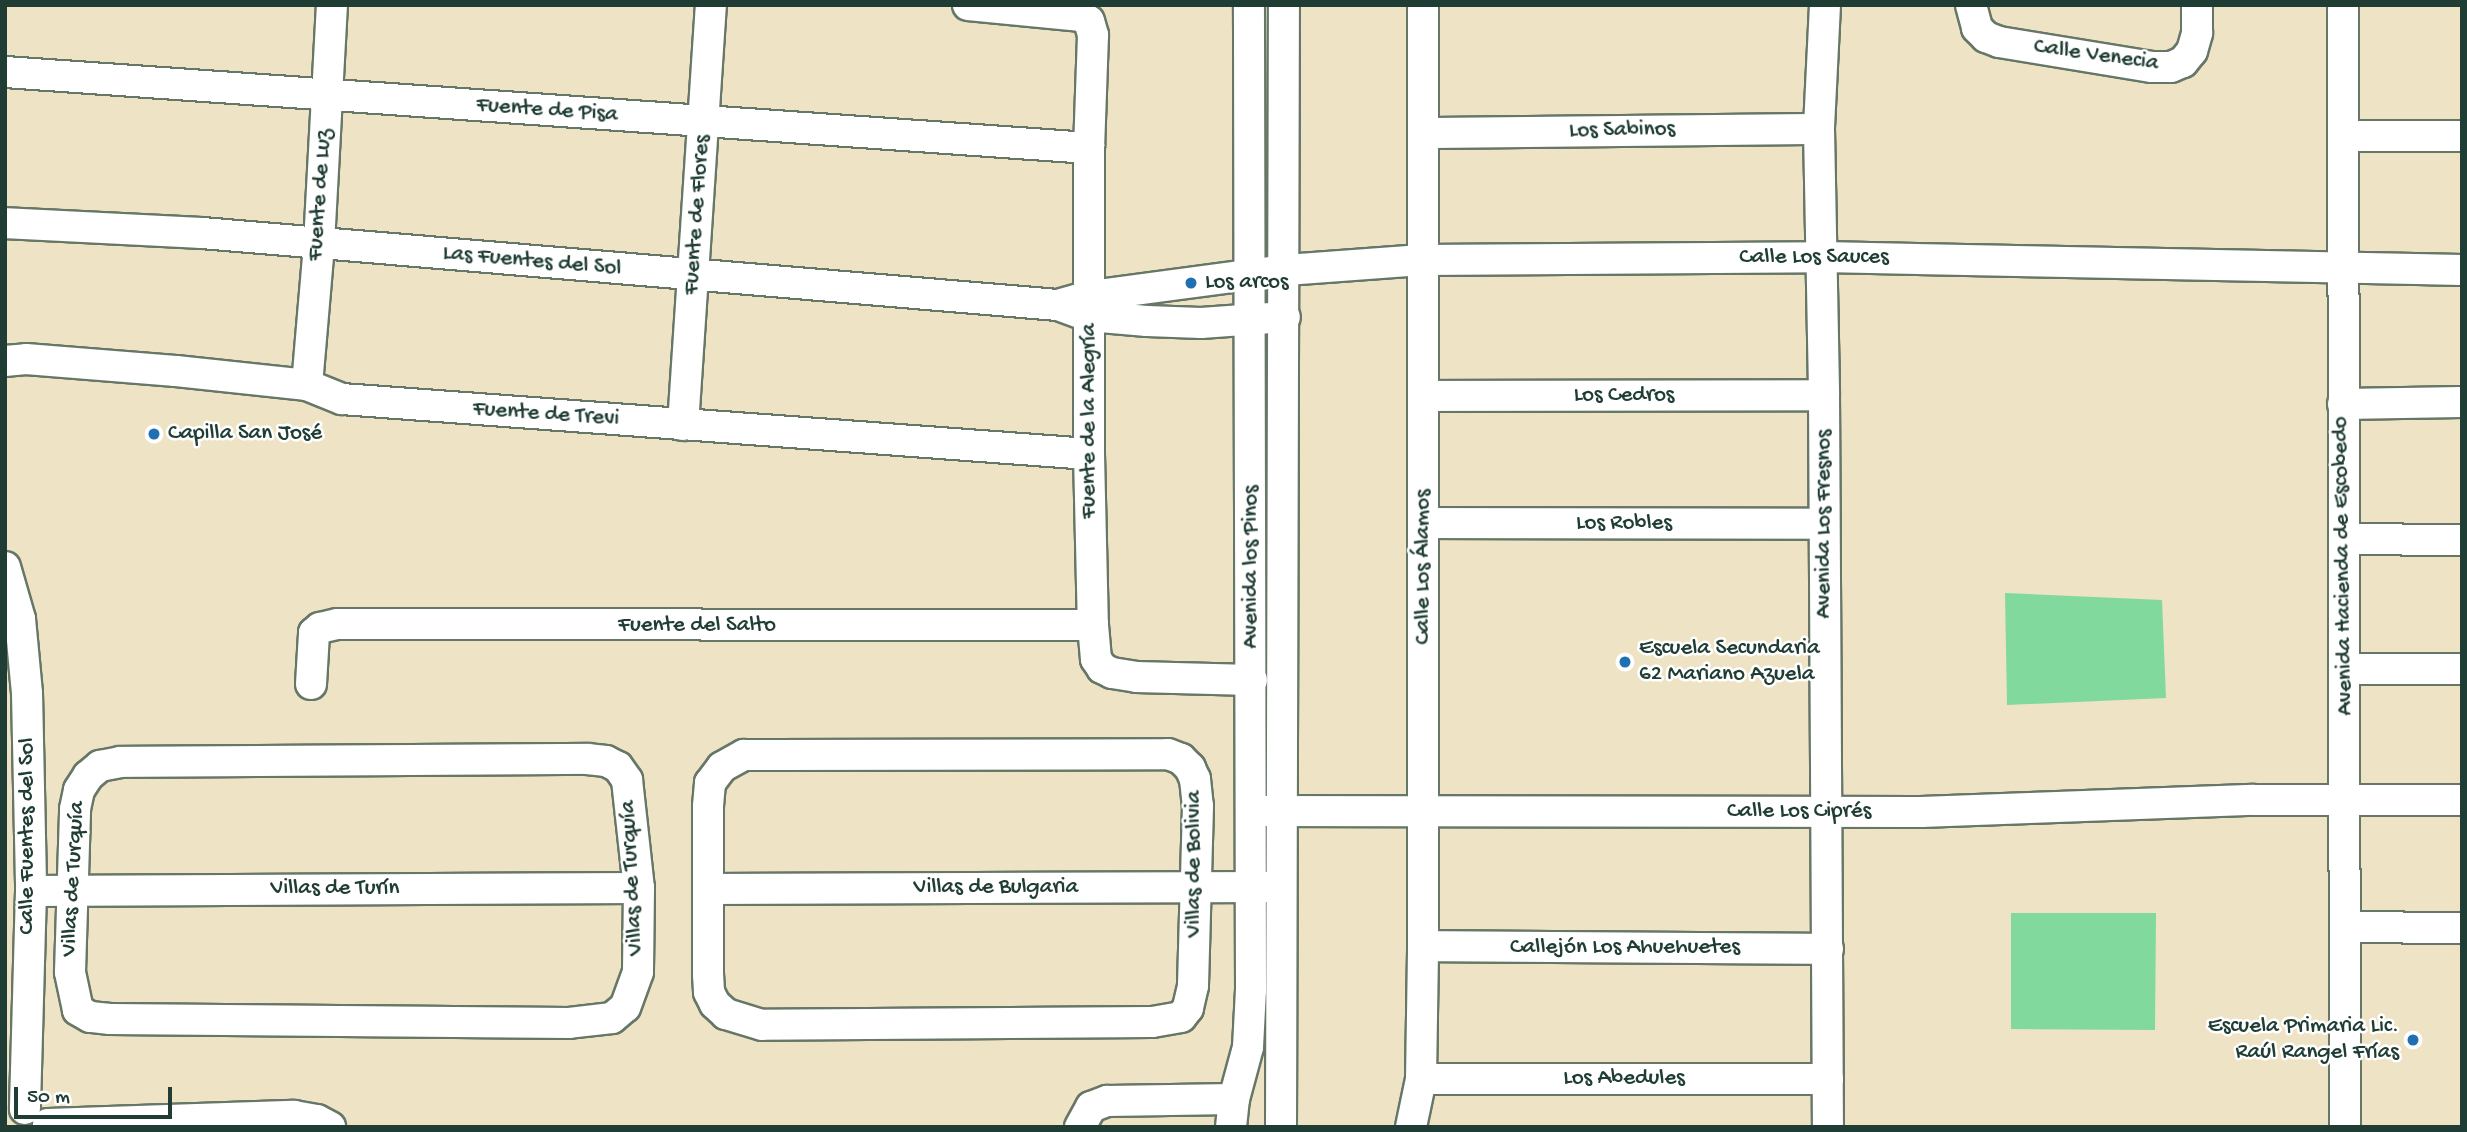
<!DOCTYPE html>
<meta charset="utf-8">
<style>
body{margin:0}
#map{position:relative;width:2467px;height:1132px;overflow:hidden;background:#eee3c5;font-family:"Gochi Hand",sans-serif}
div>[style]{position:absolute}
.green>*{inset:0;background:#81d99e}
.roads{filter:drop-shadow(2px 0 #677767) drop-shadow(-2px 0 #677767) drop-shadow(0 2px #677767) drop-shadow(0 -2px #677767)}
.minor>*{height:30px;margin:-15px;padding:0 15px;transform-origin:15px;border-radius:15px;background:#fff}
.dots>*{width:19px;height:19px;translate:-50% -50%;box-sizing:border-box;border:4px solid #fff;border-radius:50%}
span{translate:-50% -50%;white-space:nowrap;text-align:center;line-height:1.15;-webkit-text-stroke:5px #fff;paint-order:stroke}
.street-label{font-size:23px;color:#1f3d34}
.poi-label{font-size:23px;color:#1f3d34}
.left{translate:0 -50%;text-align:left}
.right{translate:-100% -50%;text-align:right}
.frame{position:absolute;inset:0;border:7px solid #1f3d34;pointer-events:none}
.scale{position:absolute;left:14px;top:1087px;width:158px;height:32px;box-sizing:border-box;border:4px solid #1f3d34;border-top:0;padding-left:9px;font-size:21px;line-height:24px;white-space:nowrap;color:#1f3d34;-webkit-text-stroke:5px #fff;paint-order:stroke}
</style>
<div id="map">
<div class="green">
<i style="clip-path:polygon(2005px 593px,2162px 600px,2166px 698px,2007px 705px)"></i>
<i style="clip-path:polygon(2011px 913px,2156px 913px,2155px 1030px,2011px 1029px)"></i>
</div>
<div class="roads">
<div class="minor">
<i style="left:968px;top:5px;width:114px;rotate:5.6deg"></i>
<i style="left:1081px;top:16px;width:9px;rotate:32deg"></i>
<i style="left:1089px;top:21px;width:15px;rotate:74deg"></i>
<i style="left:1093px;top:35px;width:113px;rotate:92deg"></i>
<i style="left:1089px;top:148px;width:306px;rotate:90deg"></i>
<i style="left:1089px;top:454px;width:171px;rotate:88.7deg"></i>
<i style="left:1093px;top:625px;width:34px;rotate:85deg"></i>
<i style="left:1096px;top:659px;width:11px;rotate:56deg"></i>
<i style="left:1102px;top:668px;width:11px;rotate:27deg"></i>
<i style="left:1112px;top:673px;width:24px;rotate:9deg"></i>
<i style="left:1136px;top:677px;width:116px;rotate:1.5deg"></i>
<i style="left:1825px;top:5px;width:124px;rotate:92.8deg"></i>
<i style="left:1819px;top:129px;width:266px;rotate:88.9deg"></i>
<i style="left:1824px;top:395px;width:732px;rotate:89.69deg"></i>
<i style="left:1971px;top:5px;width:24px;rotate:75deg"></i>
<i style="left:1977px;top:28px;width:13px;rotate:45deg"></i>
<i style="left:1986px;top:37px;width:14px;rotate:21deg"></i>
<i style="left:1999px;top:42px;width:154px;rotate:9.3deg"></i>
<i style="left:2151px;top:67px;width:20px"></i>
<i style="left:2171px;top:67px;width:13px;rotate:-23deg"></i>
<i style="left:2183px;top:62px;width:14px;rotate:-51deg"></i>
<i style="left:2192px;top:51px;width:19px;rotate:-74deg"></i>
<i style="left:2197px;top:33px;width:28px;rotate:-90deg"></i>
<i style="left:2343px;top:5px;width:1122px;rotate:89.9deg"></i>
<i style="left:5px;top:72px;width:1087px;rotate:4.01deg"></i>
<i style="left:1424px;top:133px;width:395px;rotate:-0.6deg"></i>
<i style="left:2343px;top:136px;width:119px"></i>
<i style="left:5px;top:223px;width:197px;rotate:2.9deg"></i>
<i style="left:202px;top:233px;width:859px;rotate:4.81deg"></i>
<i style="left:1058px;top:305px;width:33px;rotate:20deg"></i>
<i style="left:1089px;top:316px;width:58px;rotate:4.9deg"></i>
<i style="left:1147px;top:321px;width:54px;rotate:2.1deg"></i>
<i style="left:1201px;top:323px;width:84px;rotate:-4.1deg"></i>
<i style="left:1058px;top:305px;width:33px;rotate:-16deg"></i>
<i style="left:1090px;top:296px;width:198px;rotate:-7.6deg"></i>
<i style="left:1286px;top:270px;width:136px;rotate:-4.2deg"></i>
<i style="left:1422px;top:260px;width:401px;rotate:-0.4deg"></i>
<i style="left:1823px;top:257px;width:639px;rotate:1.17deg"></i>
<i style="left:5px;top:361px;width:21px;rotate:-5deg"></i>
<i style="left:26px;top:359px;width:150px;rotate:4.6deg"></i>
<i style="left:176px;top:371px;width:132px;rotate:6.1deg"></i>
<i style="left:307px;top:385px;width:38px;rotate:22deg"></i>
<i style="left:342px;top:399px;width:749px;rotate:4.21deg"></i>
<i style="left:307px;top:385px;width:142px;rotate:-85.1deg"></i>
<i style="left:319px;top:244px;width:239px;rotate:-86.9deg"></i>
<i style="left:1424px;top:396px;width:400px;rotate:-0.1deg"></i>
<i style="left:2343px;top:404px;width:119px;rotate:-1deg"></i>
<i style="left:683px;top:425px;width:421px;rotate:-86.2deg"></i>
<i style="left:1425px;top:523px;width:399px;rotate:0.1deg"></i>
<i style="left:2344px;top:539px;width:118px;rotate:0.5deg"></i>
<i style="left:5px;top:567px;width:54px;rotate:73.9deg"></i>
<i style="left:20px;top:619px;width:74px;rotate:84.6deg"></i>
<i style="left:27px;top:693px;width:198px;rotate:88.8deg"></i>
<i style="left:31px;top:891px;width:218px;rotate:91.6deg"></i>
<i style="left:2346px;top:669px;width:116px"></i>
<i style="left:311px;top:684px;width:51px;rotate:-86.6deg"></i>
<i style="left:314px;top:633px;width:8px;rotate:-40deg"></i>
<i style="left:320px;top:628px;width:18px;rotate:-13deg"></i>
<i style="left:338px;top:624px;width:755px;rotate:0.08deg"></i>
<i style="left:1168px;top:754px;width:14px;rotate:21deg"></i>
<i style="left:1181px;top:759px;width:13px;rotate:45deg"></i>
<i style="left:1190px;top:768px;width:12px;rotate:66deg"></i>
<i style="left:1195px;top:779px;width:27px;rotate:84deg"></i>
<i style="left:1198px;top:806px;width:180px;rotate:91.6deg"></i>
<i style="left:1193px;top:986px;width:23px;rotate:103deg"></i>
<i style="left:1188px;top:1008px;width:11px;rotate:128deg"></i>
<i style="left:1181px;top:1017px;width:29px;rotate:170deg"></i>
<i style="left:1152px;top:1022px;width:390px;rotate:179.6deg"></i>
<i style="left:762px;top:1025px;width:38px;rotate:-163deg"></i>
<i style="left:726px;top:1014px;width:15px;rotate:-138deg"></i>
<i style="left:715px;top:1004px;width:13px;rotate:-117deg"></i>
<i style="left:709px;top:992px;width:17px;rotate:-93deg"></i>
<i style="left:708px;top:975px;width:169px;rotate:-90deg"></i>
<i style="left:708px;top:806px;width:23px;rotate:-85deg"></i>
<i style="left:710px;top:783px;width:20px;rotate:-53deg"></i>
<i style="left:722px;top:767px;width:25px;rotate:-29deg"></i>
<i style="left:744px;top:755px;width:27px"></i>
<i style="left:771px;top:755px;width:397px;rotate:-0.1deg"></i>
<i style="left:587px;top:759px;width:19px;rotate:6deg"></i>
<i style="left:606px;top:761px;width:13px;rotate:27deg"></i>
<i style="left:618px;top:767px;width:16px;rotate:55deg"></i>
<i style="left:627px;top:780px;width:109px;rotate:83.7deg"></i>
<i style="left:639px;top:888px;width:84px;rotate:90.7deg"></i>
<i style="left:638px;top:972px;width:37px;rotate:110deg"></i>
<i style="left:625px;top:1007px;width:17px;rotate:140deg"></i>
<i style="left:612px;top:1018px;width:43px;rotate:173.4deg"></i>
<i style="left:569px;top:1023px;width:459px;rotate:-179.5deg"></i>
<i style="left:110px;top:1019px;width:20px;rotate:-174deg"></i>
<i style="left:90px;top:1017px;width:14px;rotate:-150deg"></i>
<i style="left:78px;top:1010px;width:39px;rotate:-102deg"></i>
<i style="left:70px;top:972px;width:163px;rotate:-88.2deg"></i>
<i style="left:75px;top:809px;width:19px;rotate:-78deg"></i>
<i style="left:79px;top:790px;width:17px;rotate:-57deg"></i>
<i style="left:88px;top:776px;width:16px;rotate:-40deg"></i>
<i style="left:100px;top:766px;width:20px;rotate:-11deg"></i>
<i style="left:120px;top:762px;width:467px;rotate:-0.4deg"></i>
<i style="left:1252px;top:811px;width:669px;rotate:0.09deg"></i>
<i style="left:1921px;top:812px;width:333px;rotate:-2.1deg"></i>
<i style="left:2254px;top:800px;width:208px"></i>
<i style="left:708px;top:889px;width:563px;rotate:-0.2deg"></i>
<i style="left:31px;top:891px;width:608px;rotate:-0.28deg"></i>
<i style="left:2345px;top:927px;width:117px;rotate:0.5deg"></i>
<i style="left:1423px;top:946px;width:405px;rotate:0.4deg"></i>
<i style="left:1421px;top:1079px;width:407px"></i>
<i style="left:48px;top:1124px;width:246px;rotate:-1.9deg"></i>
<i style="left:294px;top:1116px;width:23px;rotate:10deg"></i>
<i style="left:317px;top:1120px;width:15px;rotate:28deg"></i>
<i style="left:1080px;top:1127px;width:23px;rotate:-61deg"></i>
<i style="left:1091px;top:1107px;width:17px;rotate:-21deg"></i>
<i style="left:1107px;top:1101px;width:127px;rotate:-0.9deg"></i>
<i style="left:1231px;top:1127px;width:28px;rotate:-84deg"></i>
<i style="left:1234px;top:1099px;width:54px;rotate:-74.9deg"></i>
<i style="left:1248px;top:1047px;width:57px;rotate:-87deg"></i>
<i style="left:1251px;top:990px;width:985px;rotate:-90.12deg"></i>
<i style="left:1281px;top:1127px;width:1122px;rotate:-89.85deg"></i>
<i style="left:1411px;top:1127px;width:49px;rotate:-78.2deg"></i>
<i style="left:1421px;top:1079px;width:133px;rotate:-89.1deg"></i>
<i style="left:1423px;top:946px;width:941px;rotate:-90deg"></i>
</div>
</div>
<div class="dots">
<i style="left:1191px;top:283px;background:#1f6fb2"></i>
<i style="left:154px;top:434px;background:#1f6fb2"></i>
<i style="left:1625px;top:662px;background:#1f6fb2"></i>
<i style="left:2413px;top:1040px;background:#1f6fb2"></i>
</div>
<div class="street-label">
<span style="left:2096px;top:56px;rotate:8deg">Calle Venecia</span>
<span style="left:547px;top:111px;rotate:4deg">Fuente de Pisa</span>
<span style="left:1622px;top:131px;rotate:-1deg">Los Sabinos</span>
<span style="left:321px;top:195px;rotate:-86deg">Fuente de Luz</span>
<span style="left:698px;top:215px;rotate:-86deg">Fuente de Flores</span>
<span style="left:1814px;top:258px">Calle Los Sauces</span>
<span style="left:532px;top:262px;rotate:5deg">Las Fuentes del Sol</span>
<span style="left:1624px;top:396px">Los Cedros</span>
<span style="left:546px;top:415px;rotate:4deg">Fuente de Trevi</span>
<span style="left:1090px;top:421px;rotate:-90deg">Fuente de la Alegría</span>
<span style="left:1624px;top:524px">Los Robles</span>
<span style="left:1825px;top:524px;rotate:-90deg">Avenida Los Fresnos</span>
<span style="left:2344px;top:566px;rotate:-91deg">Avenida Hacienda de Escobedo</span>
<span style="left:1252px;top:567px;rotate:-90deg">Avenida los Pinos</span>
<span style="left:1424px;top:567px;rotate:-90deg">Calle Los Álamos</span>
<span style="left:697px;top:626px">Fuente del Salto</span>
<span style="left:1799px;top:812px">Calle Los Ciprés</span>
<span style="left:28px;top:836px;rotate:-90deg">Calle Fuentes del Sol</span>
<span style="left:1195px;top:864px;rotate:-90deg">Villas de Bolivia</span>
<span style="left:633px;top:878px;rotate:-93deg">Villas de Turquía</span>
<span style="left:74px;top:879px;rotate:-87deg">Villas de Turquía</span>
<span style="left:996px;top:888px">Villas de Bulgaria</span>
<span style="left:335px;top:889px">Villas de Turín</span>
<span style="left:1625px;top:948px">Callejón Los Ahuehuetes</span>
<span style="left:1624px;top:1079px">Los Abedules</span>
</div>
<div class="poi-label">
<span class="left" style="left:1205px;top:283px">Los arcos</span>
<span class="left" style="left:168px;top:434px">Capilla San José</span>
<span class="left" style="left:1639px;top:662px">Escuela Secundaria<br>62 Mariano Azuela</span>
<span class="right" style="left:2399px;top:1040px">Escuela Primaria Lic.<br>Raúl Rangel Frías</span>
</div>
<div class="frame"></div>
<div class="scale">50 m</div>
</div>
